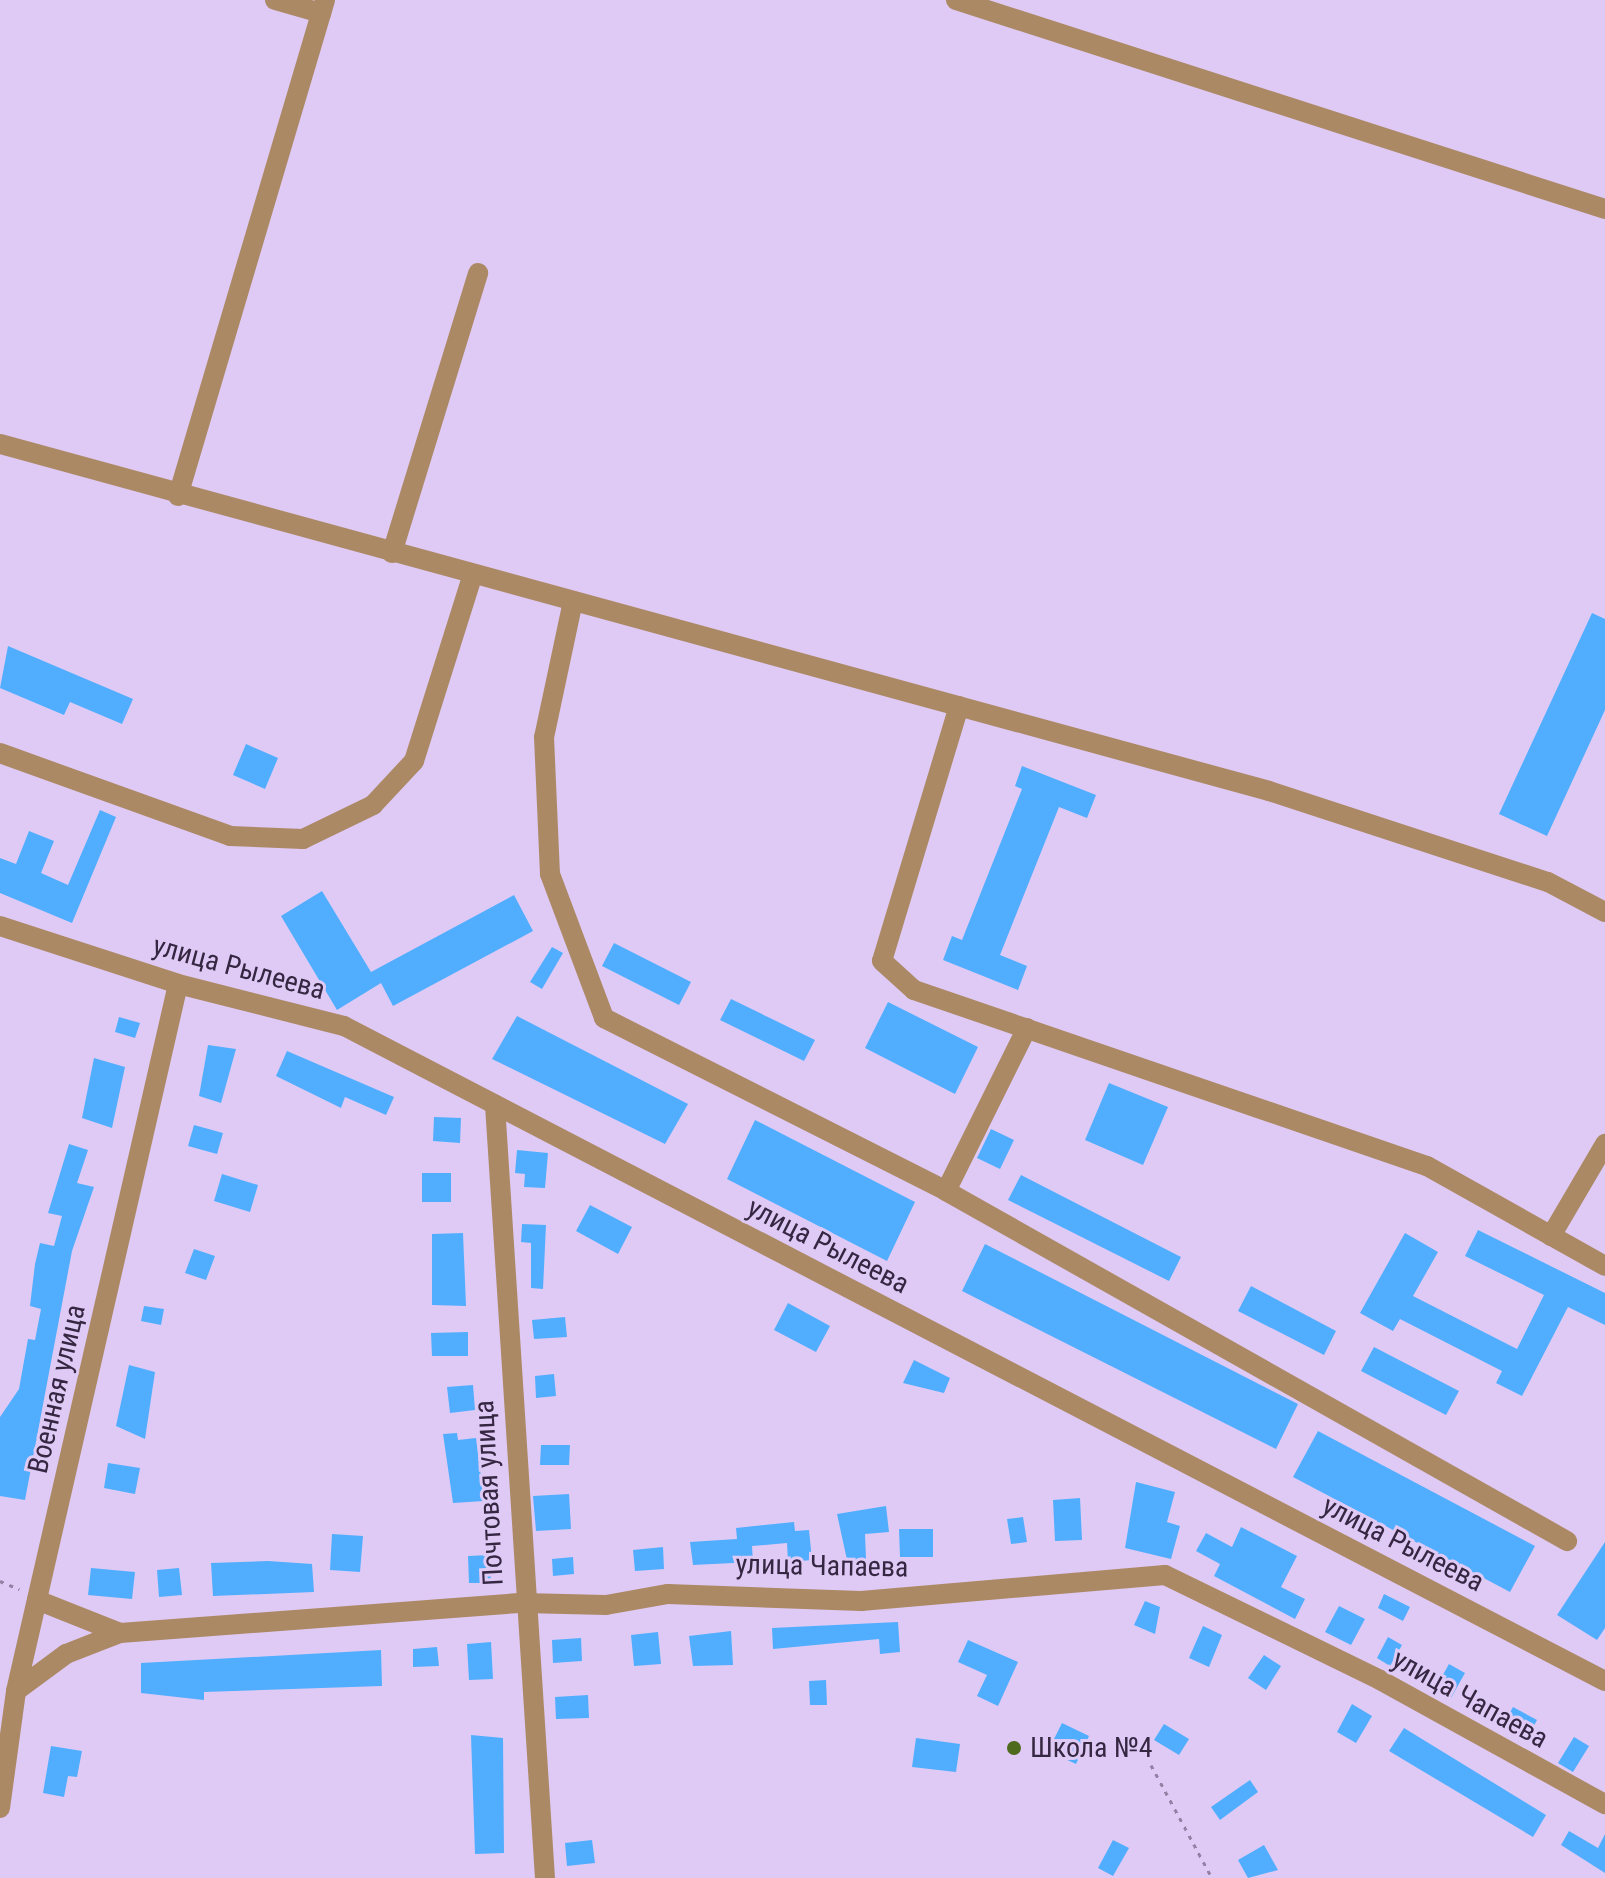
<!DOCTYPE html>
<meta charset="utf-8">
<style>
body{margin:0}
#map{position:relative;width:1605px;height:1878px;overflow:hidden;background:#dfcaf5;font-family:"Roboto Condensed",sans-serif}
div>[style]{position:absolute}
.building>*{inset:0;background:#51aefe}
.path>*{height:3px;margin-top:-1.5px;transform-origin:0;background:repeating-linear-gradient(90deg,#9381a5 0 4px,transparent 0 10px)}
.minor>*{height:20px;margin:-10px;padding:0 10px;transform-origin:10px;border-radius:10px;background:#ac8965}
.dots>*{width:22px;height:22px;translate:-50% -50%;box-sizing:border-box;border:4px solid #dfcaf5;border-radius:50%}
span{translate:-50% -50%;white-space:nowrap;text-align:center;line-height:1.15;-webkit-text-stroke:6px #dfcaf5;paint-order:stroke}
.street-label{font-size:28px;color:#352642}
.poi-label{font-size:28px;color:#352642}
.left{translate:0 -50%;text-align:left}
</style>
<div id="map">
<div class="building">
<i style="clip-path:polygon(1592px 613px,1605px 619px,1605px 710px,1547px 836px,1499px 814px)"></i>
<i style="clip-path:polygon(8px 646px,133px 699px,122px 724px,70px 702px,64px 715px,0 688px)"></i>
<i style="clip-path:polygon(246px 744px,278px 758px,265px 789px,233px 775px)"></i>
<i style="clip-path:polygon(1022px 766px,1096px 795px,1087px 818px,1059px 807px,1000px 955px,1027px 966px,1018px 990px,943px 960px,952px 936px,962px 940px,1022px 789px,1015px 786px)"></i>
<i style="clip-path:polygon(100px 810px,116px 817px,72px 923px,0 893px,0 858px,16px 864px,29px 831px,54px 841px,41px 873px,68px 885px)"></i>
<i style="clip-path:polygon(322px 891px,371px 972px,514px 895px,533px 931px,393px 1006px,381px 983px,337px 1010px,281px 916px)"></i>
<i style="clip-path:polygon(614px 943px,691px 982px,679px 1005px,602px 966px)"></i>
<i style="clip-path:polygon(552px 947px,563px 953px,542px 989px,530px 982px)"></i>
<i style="clip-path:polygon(731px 999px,815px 1040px,804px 1061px,720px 1020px)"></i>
<i style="clip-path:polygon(888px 1002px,978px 1047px,955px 1094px,865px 1048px)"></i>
<i style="clip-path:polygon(517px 1016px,688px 1104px,665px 1144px,492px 1059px)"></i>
<i style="clip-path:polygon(119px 1017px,140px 1023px,135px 1038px,115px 1032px)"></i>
<i style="clip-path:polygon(208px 1045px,236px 1049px,221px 1103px,199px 1096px)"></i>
<i style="clip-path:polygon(287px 1051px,394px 1097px,386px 1115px,345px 1097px,341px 1108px,276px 1076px)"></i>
<i style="clip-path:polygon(94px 1058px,125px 1067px,112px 1128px,82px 1118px)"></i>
<i style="clip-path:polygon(1109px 1083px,1168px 1107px,1143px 1165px,1085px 1140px)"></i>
<i style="clip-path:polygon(434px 1117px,461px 1118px,460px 1143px,433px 1141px)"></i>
<i style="clip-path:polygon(755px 1120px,915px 1202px,887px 1261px,727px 1179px)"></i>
<i style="clip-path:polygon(194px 1125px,223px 1133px,217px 1154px,188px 1146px)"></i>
<i style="clip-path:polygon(991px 1129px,1014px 1140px,1000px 1169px,977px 1158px)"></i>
<i style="clip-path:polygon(69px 1144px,88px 1150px,77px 1183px,94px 1187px,72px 1251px,25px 1500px,0 1496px,0 1417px,19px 1389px,28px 1339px,35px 1340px,41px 1309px,30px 1306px,35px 1264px,40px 1243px,54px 1246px,62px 1216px,48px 1213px)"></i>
<i style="clip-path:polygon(517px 1150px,548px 1153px,545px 1188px,524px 1187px,525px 1174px,515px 1173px)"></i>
<i style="clip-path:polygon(422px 1173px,451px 1173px,451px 1202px,422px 1202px)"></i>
<i style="clip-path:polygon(222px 1174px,258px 1185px,250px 1212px,214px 1201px)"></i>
<i style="clip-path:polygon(1021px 1175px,1181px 1257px,1169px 1281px,1008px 1200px)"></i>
<i style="clip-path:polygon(590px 1205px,632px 1227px,618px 1254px,576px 1231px)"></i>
<i style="clip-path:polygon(522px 1224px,546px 1225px,543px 1289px,531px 1288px,531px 1243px,521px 1242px)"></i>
<i style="clip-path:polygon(1478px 1230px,1605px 1293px,1605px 1325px,1568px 1307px,1522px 1396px,1496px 1383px,1502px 1371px,1400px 1319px,1393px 1331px,1360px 1313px,1405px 1233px,1438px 1252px,1413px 1296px,1517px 1349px,1544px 1295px,1465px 1256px)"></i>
<i style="clip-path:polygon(463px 1233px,466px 1306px,432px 1305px,432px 1234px)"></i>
<i style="clip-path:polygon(985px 1244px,1298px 1404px,1276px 1449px,962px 1291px)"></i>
<i style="clip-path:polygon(194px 1249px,215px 1256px,206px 1280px,185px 1273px)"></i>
<i style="clip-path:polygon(1251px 1286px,1336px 1331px,1324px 1355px,1238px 1311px)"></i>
<i style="clip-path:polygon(788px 1303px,830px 1326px,816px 1352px,774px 1330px)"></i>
<i style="clip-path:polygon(144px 1306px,164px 1309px,161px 1325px,141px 1321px)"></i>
<i style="clip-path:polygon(565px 1317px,567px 1337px,534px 1339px,532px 1320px)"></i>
<i style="clip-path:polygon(468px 1332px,468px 1356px,432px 1356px,431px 1333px)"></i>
<i style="clip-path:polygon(1374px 1347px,1459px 1391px,1446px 1415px,1361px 1371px)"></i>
<i style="clip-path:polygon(914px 1360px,950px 1378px,944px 1393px,903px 1383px)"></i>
<i style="clip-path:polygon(129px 1365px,155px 1372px,145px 1439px,116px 1426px)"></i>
<i style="clip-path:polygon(554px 1374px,556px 1396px,536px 1398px,535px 1376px)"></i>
<i style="clip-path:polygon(473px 1385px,475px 1410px,450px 1413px,447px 1387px)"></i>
<i style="clip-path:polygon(1318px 1431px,1535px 1546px,1510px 1592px,1293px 1477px)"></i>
<i style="clip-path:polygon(457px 1433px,458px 1440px,476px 1438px,484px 1501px,453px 1503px,443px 1434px)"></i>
<i style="clip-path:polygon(541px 1445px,570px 1445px,569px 1465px,540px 1465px)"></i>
<i style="clip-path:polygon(108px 1463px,140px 1468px,135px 1494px,104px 1488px)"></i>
<i style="clip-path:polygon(1136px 1482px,1175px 1492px,1167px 1522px,1180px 1526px,1171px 1559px,1125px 1548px)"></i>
<i style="clip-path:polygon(569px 1494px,571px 1529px,536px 1531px,533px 1496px)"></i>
<i style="clip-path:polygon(1080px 1498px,1082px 1540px,1055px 1541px,1053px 1500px)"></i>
<i style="clip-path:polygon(886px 1506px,889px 1532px,865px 1534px,866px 1559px,847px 1560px,837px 1514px)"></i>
<i style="clip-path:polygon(1023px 1517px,1027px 1542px,1011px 1544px,1007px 1519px)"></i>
<i style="clip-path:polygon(794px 1522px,795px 1531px,809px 1530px,812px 1560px,788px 1562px,787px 1543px,752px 1546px,753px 1562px,693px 1565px,690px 1542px,737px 1539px,736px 1528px)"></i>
<i style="clip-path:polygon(1241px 1527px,1297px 1556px,1281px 1587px,1305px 1599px,1295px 1619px,1214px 1576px,1220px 1564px,1196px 1551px,1206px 1533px,1232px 1547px)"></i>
<i style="clip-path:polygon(899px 1529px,933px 1529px,933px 1557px,900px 1557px)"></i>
<i style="clip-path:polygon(332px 1534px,363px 1536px,360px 1572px,330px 1570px)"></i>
<i style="clip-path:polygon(1605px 1542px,1605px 1628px,1597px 1640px,1557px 1615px)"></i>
<i style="clip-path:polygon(663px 1547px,664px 1569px,635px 1571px,633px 1550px)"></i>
<i style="clip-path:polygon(490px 1555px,491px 1583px,469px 1583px,468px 1556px)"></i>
<i style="clip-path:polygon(573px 1557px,574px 1574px,553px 1576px,552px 1559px)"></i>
<i style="clip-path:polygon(268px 1561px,312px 1564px,314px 1592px,213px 1596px,211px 1563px)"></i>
<i style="clip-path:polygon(91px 1568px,135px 1572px,132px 1599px,88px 1595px)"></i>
<i style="clip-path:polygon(179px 1568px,182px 1595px,159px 1597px,157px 1570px)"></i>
<i style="clip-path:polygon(1384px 1594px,1410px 1607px,1403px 1621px,1378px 1608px)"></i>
<i style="clip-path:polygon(1145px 1601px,1160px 1607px,1155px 1634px,1134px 1625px)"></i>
<i style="clip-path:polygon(1339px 1606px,1365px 1619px,1351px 1645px,1325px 1632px)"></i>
<i style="clip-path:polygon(898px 1622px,900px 1652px,880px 1654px,879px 1639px,773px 1649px,772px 1628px)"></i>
<i style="clip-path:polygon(1203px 1626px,1222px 1635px,1209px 1667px,1189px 1658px)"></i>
<i style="clip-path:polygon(731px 1631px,733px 1665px,693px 1666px,689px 1636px)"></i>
<i style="clip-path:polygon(658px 1632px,661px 1664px,634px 1666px,631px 1635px)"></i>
<i style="clip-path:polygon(1388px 1637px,1402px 1645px,1390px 1666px,1377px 1658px)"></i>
<i style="clip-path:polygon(581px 1638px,582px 1661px,553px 1663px,552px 1640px)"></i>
<i style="clip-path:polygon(968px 1640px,1018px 1662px,998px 1706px,977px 1696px,987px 1675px,958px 1662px)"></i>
<i style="clip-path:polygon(491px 1642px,493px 1679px,469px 1680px,467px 1644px)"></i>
<i style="clip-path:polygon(437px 1647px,439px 1666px,413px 1667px,413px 1649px)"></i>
<i style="clip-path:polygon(381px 1650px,382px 1686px,204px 1692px,204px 1700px,141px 1693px,141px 1663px)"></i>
<i style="clip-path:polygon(1264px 1655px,1281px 1666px,1266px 1690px,1248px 1678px)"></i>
<i style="clip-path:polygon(1449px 1664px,1465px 1673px,1451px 1698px,1435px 1689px)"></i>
<i style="clip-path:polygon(826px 1680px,827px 1705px,810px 1705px,809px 1681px)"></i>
<i style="clip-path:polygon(588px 1695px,589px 1718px,556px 1719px,555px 1697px)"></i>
<i style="clip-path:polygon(1352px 1704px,1372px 1716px,1356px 1743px,1337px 1732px)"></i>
<i style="clip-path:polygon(1513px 1707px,1537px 1720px,1526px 1740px,1502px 1727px)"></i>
<i style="clip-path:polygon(1062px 1723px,1089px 1736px,1076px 1764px,1048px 1751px)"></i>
<i style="clip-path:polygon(1164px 1724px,1189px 1739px,1179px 1755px,1154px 1740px)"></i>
<i style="clip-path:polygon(1404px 1728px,1546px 1815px,1533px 1837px,1389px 1751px)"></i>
<i style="clip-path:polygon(471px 1735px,503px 1738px,504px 1853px,475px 1854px)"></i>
<i style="clip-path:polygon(1574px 1737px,1589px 1746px,1573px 1772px,1558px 1763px)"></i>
<i style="clip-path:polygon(916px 1738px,960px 1744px,956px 1772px,912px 1767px)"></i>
<i style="clip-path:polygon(51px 1746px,82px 1751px,77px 1777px,68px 1776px,64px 1797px,43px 1793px)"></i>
<i style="clip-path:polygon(1250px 1780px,1258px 1792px,1220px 1820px,1211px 1807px)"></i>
<i style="clip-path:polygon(1569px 1831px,1598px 1848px,1605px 1834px,1605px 1873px,1561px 1845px)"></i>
<i style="clip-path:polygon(592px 1840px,595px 1863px,567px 1866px,565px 1843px)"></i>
<i style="clip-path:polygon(1113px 1840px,1129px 1848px,1113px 1876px,1098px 1868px)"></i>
<i style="clip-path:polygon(1264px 1845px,1278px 1870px,1248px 1878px,1238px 1860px)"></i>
</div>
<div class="path">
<i style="left:0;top:1581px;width:21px;rotate:23deg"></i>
<i style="left:1151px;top:1765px;width:128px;rotate:61.6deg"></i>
</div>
<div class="minor">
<i style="left:275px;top:0;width:48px;rotate:15.8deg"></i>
<i style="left:956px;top:0;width:682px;rotate:17.85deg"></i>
<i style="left:0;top:444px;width:1316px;rotate:15.29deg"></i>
<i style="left:1269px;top:791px;width:293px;rotate:18.1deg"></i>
<i style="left:1548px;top:882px;width:64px;rotate:27.8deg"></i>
<i style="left:178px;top:496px;width:517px;rotate:-73.49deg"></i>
<i style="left:392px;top:553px;width:293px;rotate:-72.9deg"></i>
<i style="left:573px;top:601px;width:139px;rotate:102deg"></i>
<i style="left:544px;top:737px;width:137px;rotate:87.5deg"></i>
<i style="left:550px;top:874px;width:154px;rotate:69.4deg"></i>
<i style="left:604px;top:1018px;width:383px;rotate:26.8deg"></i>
<i style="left:946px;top:1191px;width:713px;rotate:29.41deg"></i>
<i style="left:959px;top:706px;width:266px;rotate:106.8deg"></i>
<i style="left:882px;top:961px;width:43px;rotate:42.2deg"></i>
<i style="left:914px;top:990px;width:542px;rotate:18.94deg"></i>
<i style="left:1427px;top:1166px;width:204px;rotate:29.3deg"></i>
<i style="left:0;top:753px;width:245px;rotate:19.8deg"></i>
<i style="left:230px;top:836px;width:73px;rotate:2.4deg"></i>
<i style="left:303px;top:839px;width:78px;rotate:-25.9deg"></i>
<i style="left:373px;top:805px;width:60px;rotate:-47deg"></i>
<i style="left:414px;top:761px;width:196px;rotate:-72.5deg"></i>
<i style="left:0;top:926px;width:187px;rotate:18deg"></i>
<i style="left:178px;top:984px;width:171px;rotate:14.2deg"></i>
<i style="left:344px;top:1026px;width:1421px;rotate:27.45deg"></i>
<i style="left:495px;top:1105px;width:775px;rotate:86.3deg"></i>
<i style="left:946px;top:1191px;width:182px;rotate:-63.6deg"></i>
<i style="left:1551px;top:1236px;width:107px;rotate:-59.6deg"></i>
<i style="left:37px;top:1600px;width:89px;rotate:21.7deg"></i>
<i style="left:120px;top:1633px;width:404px;rotate:-4.3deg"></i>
<i style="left:523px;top:1603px;width:83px;rotate:1.4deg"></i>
<i style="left:606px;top:1605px;width:63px;rotate:-10.1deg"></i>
<i style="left:668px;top:1594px;width:193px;rotate:2.1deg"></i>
<i style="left:861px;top:1601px;width:305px;rotate:-4.9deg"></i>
<i style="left:1165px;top:1575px;width:239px;rotate:26deg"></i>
<i style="left:1380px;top:1680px;width:257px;rotate:28.9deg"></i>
<i style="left:16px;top:1691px;width:62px;rotate:-36.5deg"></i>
<i style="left:66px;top:1654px;width:58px;rotate:-21.3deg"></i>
<i style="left:0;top:1808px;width:118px;rotate:-82.2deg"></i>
<i style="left:16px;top:1691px;width:725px;rotate:-77.09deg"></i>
</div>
<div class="dots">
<i style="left:1014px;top:1748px;background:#4e6a1d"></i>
</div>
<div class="street-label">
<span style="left:239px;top:968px;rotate:15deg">улица Рылеева</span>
<span style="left:828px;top:1246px;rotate:27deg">улица Рылеева</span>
<span style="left:57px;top:1389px;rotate:-77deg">Военная улица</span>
<span style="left:489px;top:1493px;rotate:-93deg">Почтовая улица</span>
<span style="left:1403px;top:1544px;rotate:27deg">улица Рылеева</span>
<span style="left:822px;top:1566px;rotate:1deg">улица Чапаева</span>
<span style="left:1470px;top:1699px;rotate:29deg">улица Чапаева</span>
</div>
<div class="poi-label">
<span class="left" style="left:1030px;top:1748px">Школа №4</span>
</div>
</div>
